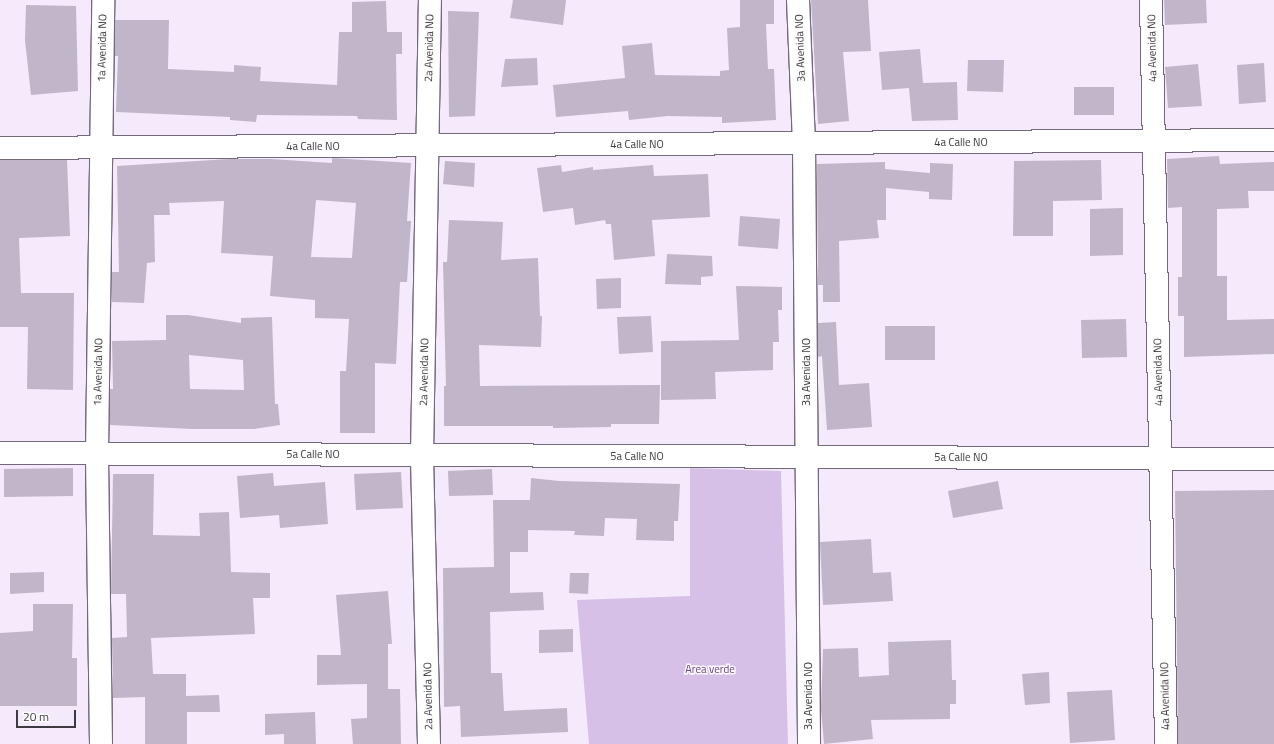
<!DOCTYPE html>
<style>
body{margin:0}
#map{position:relative;width:1274px;height:744px;overflow:hidden;background:#f4eafc;font-family:"Titillium Web",sans-serif}
div>[style]{position:absolute}
.green>*{inset:0;background:#d7c0e8}
.building>*{inset:0;background:#c1b5ca}
.roads{filter:drop-shadow(1px 0 #73687b) drop-shadow(-1px 0 #73687b) drop-shadow(0 1px #73687b) drop-shadow(0 -1px #73687b)}
.minor>*{height:22px;margin:-11px;padding:0 11px;transform-origin:11px;border-radius:11px;background:#fff}
span{translate:-50% -50%;white-space:nowrap;text-align:center;line-height:1.15;-webkit-text-stroke:3px #fcfcfc;paint-order:stroke}
.street-label{font-size:11px;color:#3f3a42}
.park-label{font-size:11px;color:#683d84}
.scale{position:absolute;left:16px;top:710px;width:60px;height:18px;box-sizing:border-box;border:2px solid #3f3a42;border-top:0;padding-left:5px;font-size:12px;line-height:14px;white-space:nowrap;color:#3f3a42;-webkit-text-stroke:3px #fcfcfc;paint-order:stroke}
</style>
<div id="map">
<div class="green">
<i style="clip-path:polygon(690px 468px,781px 471px,788px 744px,589px 744px,577px 600px,690px 596px)"></i>
</div>
<div class="building">
<i style="clip-path:polygon(513px 0,566px 0,563px 25px,510px 18px)"></i>
<i style="clip-path:polygon(740px 0,774px 0,774px 24px,766px 24px,768px 69px,774px 69px,776px 120px,722px 123px,722px 117px,668px 116px,629px 120px,628px 111px,556px 117px,553px 85px,625px 78px,622px 46px,652px 43px,655px 75px,720px 76px,720px 71px,729px 70px,727px 28px,740px 27px)"></i>
<i style="clip-path:polygon(811px 0,868px 0,871px 51px,843px 52px,849px 121px,818px 124px)"></i>
<i style="clip-path:polygon(1164px 0,1206px 0,1207px 23px,1165px 25px)"></i>
<i style="clip-path:polygon(386px 1px,387px 32px,402px 32px,402px 54px,396px 54px,397px 120px,358px 119px,357px 116px,257px 115px,256px 122px,230px 120px,230px 117px,116px 112px,118px 56px,115px 56px,115px 20px,169px 20px,168px 69px,234px 72px,234px 65px,261px 67px,260px 81px,337px 85px,339px 32px,352px 32px,352px 2px)"></i>
<i style="clip-path:polygon(26px 5px,76px 6px,78px 91px,31px 95px,25px 40px)"></i>
<i style="clip-path:polygon(448px 11px,479px 12px,475px 116px,449px 117px)"></i>
<i style="clip-path:polygon(920px 49px,923px 83px,957px 82px,958px 120px,912px 121px,909px 88px,882px 90px,879px 52px)"></i>
<i style="clip-path:polygon(537px 58px,538px 85px,501px 87px,505px 59px)"></i>
<i style="clip-path:polygon(968px 60px,1004px 60px,1003px 92px,967px 91px)"></i>
<i style="clip-path:polygon(1264px 63px,1266px 102px,1239px 104px,1237px 65px)"></i>
<i style="clip-path:polygon(1198px 64px,1202px 106px,1168px 108px,1165px 67px)"></i>
<i style="clip-path:polygon(1074px 87px,1114px 87px,1114px 115px,1074px 115px)"></i>
<i style="clip-path:polygon(1219px 156px,1220px 164px,1274px 162px,1274px 191px,1248px 191px,1249px 208px,1217px 209px,1217px 276px,1227px 276px,1227px 320px,1274px 319px,1274px 354px,1184px 357px,1184px 316px,1178px 316px,1178px 277px,1182px 277px,1182px 207px,1168px 208px,1167px 159px)"></i>
<i style="clip-path:polygon(evenodd,332px 158px,411px 163px,407px 221px,411px 221px,407px 282px,400px 282px,396px 364px,375px 363px,375px 433px,340px 433px,340px 371px,346px 371px,349px 319px,315px 318px,315px 300px,270px 296px,273px 256px,221px 253px,224px 201px,169px 203px,170px 215px,154px 215px,155px 262px,147px 263px,144px 303px,112px 302px,112px 272px,119px 272px,117px 166px,229px 159px,271px 159px,332px 163px,332px 158px,316px 200px,356px 203px,352px 258px,311px 257px,316px 200px)"></i>
<i style="clip-path:polygon(0 160px,67px 160px,70px 236px,19px 238px,21px 293px,74px 293px,73px 390px,27px 389px,28px 327px,0 327px)"></i>
<i style="clip-path:polygon(1101px 160px,1102px 200px,1053px 201px,1053px 236px,1013px 236px,1014px 161px)"></i>
<i style="clip-path:polygon(445px 161px,475px 163px,474px 187px,443px 184px)"></i>
<i style="clip-path:polygon(885px 162px,885px 169px,930px 173px,930px 163px,953px 164px,952px 200px,929px 199px,929px 192px,886px 188px,886px 220px,877px 220px,879px 238px,839px 241px,840px 302px,823px 302px,823px 285px,818px 285px,817px 164px)"></i>
<i style="clip-path:polygon(561px 165px,562px 172px,593px 167px,593px 170px,653px 165px,654px 176px,708px 174px,710px 217px,652px 220px,655px 256px,614px 260px,611px 224px,606px 224px,605px 220px,575px 225px,573px 208px,543px 212px,537px 168px)"></i>
<i style="clip-path:polygon(1123px 208px,1123px 255px,1090px 256px,1090px 209px)"></i>
<i style="clip-path:polygon(740px 216px,780px 219px,778px 249px,738px 246px)"></i>
<i style="clip-path:polygon(449px 220px,503px 222px,501px 260px,538px 258px,540px 316px,542px 316px,541px 347px,479px 345px,480px 386px,660px 385px,659px 424px,611px 424px,611px 427px,553px 428px,553px 426px,444px 426px,444px 386px,446px 386px,443px 262px,447px 262px)"></i>
<i style="clip-path:polygon(667px 254px,712px 256px,713px 276px,701px 277px,701px 285px,665px 284px)"></i>
<i style="clip-path:polygon(621px 278px,621px 308px,597px 309px,596px 279px)"></i>
<i style="clip-path:polygon(736px 286px,782px 287px,782px 310px,778px 310px,779px 342px,773px 342px,773px 370px,715px 372px,716px 399px,661px 400px,661px 341px,739px 340px)"></i>
<i style="clip-path:polygon(evenodd,166px 315px,188px 315px,241px 323px,241px 318px,272px 317px,275px 404px,278px 404px,280px 425px,254px 429px,192px 429px,110px 425px,110px 389px,113px 389px,112px 341px,166px 340px,166px 315px,189px 355px,243px 360px,244px 390px,190px 389px,189px 355px)"></i>
<i style="clip-path:polygon(651px 316px,653px 352px,619px 354px,617px 317px)"></i>
<i style="clip-path:polygon(1126px 319px,1127px 357px,1082px 358px,1081px 320px)"></i>
<i style="clip-path:polygon(836px 322px,839px 385px,869px 383px,872px 427px,827px 430px,822px 356px,818px 357px,818px 323px)"></i>
<i style="clip-path:polygon(885px 326px,935px 326px,935px 360px,885px 360px)"></i>
<i style="clip-path:polygon(73px 468px,73px 496px,4px 497px,4px 469px)"></i>
<i style="clip-path:polygon(492px 469px,493px 495px,449px 496px,448px 471px)"></i>
<i style="clip-path:polygon(401px 472px,403px 508px,356px 510px,354px 474px)"></i>
<i style="clip-path:polygon(273px 473px,274px 486px,325px 482px,328px 524px,280px 528px,279px 515px,240px 518px,237px 476px)"></i>
<i style="clip-path:polygon(113px 474px,154px 474px,153px 535px,200px 536px,199px 513px,229px 512px,231px 572px,270px 573px,270px 598px,253px 598px,255px 634px,151px 638px,153px 674px,186px 674px,186px 696px,219px 695px,220px 712px,187px 712px,187px 744px,145px 744px,145px 697px,113px 698px,112px 638px,127px 637px,126px 594px,111px 594px)"></i>
<i style="clip-path:polygon(531px 478px,559px 481px,680px 484px,678px 521px,674px 521px,674px 541px,636px 540px,637px 519px,605px 518px,604px 536px,574px 535px,575px 531px,528px 530px,528px 552px,510px 552px,510px 593px,543px 592px,544px 610px,490px 612px,491px 673px,502px 673px,504px 711px,567px 708px,568px 732px,461px 737px,460px 706px,444px 707px,443px 568px,494px 567px,493px 500px,530px 500px)"></i>
<i style="clip-path:polygon(998px 481px,1003px 509px,953px 518px,948px 491px)"></i>
<i style="clip-path:polygon(1274px 490px,1274px 744px,1178px 744px,1175px 491px)"></i>
<i style="clip-path:polygon(871px 539px,873px 573px,891px 572px,893px 601px,823px 605px,820px 542px)"></i>
<i style="clip-path:polygon(44px 572px,44px 592px,10px 594px,10px 573px)"></i>
<i style="clip-path:polygon(570px 573px,589px 573px,588px 594px,569px 593px)"></i>
<i style="clip-path:polygon(388px 591px,392px 644px,388px 644px,388px 689px,400px 689px,401px 744px,353px 744px,351px 719px,367px 718px,367px 684px,317px 685px,317px 655px,341px 655px,336px 595px)"></i>
<i style="clip-path:polygon(33px 604px,73px 604px,72px 658px,77px 658px,77px 706px,0 706px,0 633px,33px 631px)"></i>
<i style="clip-path:polygon(573px 629px,573px 652px,539px 653px,539px 630px)"></i>
<i style="clip-path:polygon(951px 640px,952px 680px,956px 680px,956px 704px,950px 704px,950px 719px,871px 720px,873px 739px,824px 744px,821px 709px,823px 649px,858px 648px,859px 677px,889px 675px,888px 642px)"></i>
<i style="clip-path:polygon(1049px 672px,1050px 703px,1025px 705px,1022px 674px)"></i>
<i style="clip-path:polygon(1112px 690px,1115px 740px,1070px 743px,1067px 692px)"></i>
<i style="clip-path:polygon(315px 712px,316px 744px,284px 744px,284px 734px,265px 735px,265px 714px)"></i>
</div>
<div class="roads">
<div class="minor">
<i style="left:798px;top:0;width:143px;rotate:87.6deg"></i>
<i style="left:804px;top:143px;width:601px;rotate:89.52deg"></i>
<i style="left:1151px;top:0;width:744px;rotate:88.84deg"></i>
<i style="left:0;top:148px;width:1274px;rotate:-0.36deg"></i>
<i style="left:0;top:453px;width:1274px;rotate:0.27deg"></i>
<i style="left:101px;top:744px;width:291px;rotate:-90.8deg"></i>
<i style="left:97px;top:453px;width:453px;rotate:-89.2deg"></i>
<i style="left:429px;top:744px;width:289px;rotate:-91.4deg"></i>
<i style="left:422px;top:455px;width:455px;rotate:-89deg"></i>
</div>
</div>
<div class="street-label">
<span style="left:102px;top:48px;rotate:-89deg">1a Avenida NO</span>
<span style="left:429px;top:48px;rotate:-89deg">2a Avenida NO</span>
<span style="left:800px;top:48px;rotate:-92deg">3a Avenida NO</span>
<span style="left:1152px;top:48px;rotate:-91deg">4a Avenida NO</span>
<span style="left:961px;top:142px">4a Calle NO</span>
<span style="left:637px;top:144px">4a Calle NO</span>
<span style="left:313px;top:146px">4a Calle NO</span>
<span style="left:98px;top:372px;rotate:-89deg">1a Avenida NO</span>
<span style="left:424px;top:372px;rotate:-89deg">2a Avenida NO</span>
<span style="left:806px;top:372px;rotate:-90deg">3a Avenida NO</span>
<span style="left:1158px;top:372px;rotate:-91deg">4a Avenida NO</span>
<span style="left:313px;top:454px">5a Calle NO</span>
<span style="left:637px;top:456px">5a Calle NO</span>
<span style="left:961px;top:457px">5a Calle NO</span>
<span style="left:428px;top:696px;rotate:-91deg">2a Avenida NO</span>
<span style="left:808px;top:696px;rotate:-90deg">3a Avenida NO</span>
<span style="left:1165px;top:696px;rotate:-91deg">4a Avenida NO</span>
</div>
<div class="park-label">
<span style="left:710px;top:669px">Area verde</span>
</div>
<div class="scale">20 m</div>
</div>
